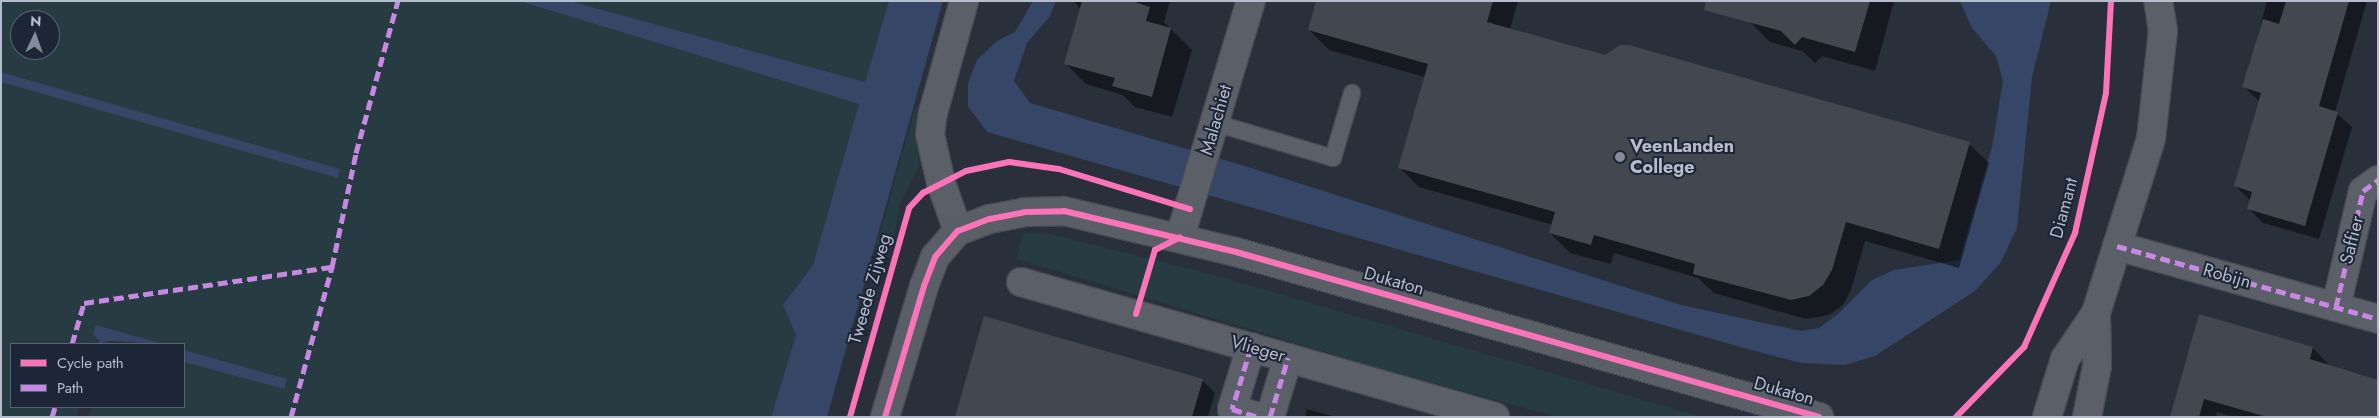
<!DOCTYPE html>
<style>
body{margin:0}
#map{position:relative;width:2379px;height:418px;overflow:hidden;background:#2a303b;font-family:Jost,sans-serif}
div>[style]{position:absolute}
.green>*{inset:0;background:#273b42}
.water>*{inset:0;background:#354666}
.shadow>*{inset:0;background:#0007}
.building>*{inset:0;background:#424750}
.roads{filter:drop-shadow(1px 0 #474b54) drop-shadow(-1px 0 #474b54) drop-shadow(0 1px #474b54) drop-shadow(0 -1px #474b54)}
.lane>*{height:16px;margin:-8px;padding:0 8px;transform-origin:8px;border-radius:8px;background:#5b5f68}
.street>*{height:28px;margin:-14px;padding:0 14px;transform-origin:14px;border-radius:14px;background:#5b5f68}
.secondary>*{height:28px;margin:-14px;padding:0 14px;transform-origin:14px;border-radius:14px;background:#5a5e66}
.quiet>*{height:5px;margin-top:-2.5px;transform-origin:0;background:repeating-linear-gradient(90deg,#c787e3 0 10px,transparent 0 15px)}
.cycleway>*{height:6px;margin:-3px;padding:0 3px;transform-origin:3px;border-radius:3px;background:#fb73b8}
.dots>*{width:14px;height:14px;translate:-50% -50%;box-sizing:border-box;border:2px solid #1d2637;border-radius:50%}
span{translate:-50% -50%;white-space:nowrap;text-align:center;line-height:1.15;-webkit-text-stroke:4px #1d2637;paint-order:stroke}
.street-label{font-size:18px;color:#b5bccc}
.poi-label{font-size:18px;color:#b5bccc;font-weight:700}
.left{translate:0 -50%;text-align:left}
.frame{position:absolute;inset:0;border:2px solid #b5bccc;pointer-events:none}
.legend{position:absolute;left:10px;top:343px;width:175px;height:65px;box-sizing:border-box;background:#1d2637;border:1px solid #5a6273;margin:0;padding:6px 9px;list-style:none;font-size:15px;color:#b5bccc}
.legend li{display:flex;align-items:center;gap:10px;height:25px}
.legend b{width:25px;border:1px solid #5a6273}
.north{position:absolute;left:10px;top:10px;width:50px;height:50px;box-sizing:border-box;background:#1d2637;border:1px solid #5a6273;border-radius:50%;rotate:3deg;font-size:14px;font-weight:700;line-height:20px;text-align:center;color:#b5bccc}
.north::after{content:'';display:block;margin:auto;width:18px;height:22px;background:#848b99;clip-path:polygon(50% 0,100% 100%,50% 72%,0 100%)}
</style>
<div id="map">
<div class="green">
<i style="clip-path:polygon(evenodd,1px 1px,519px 1px,859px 104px,813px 265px,783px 305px,796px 335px,771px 417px,89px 417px,92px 407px,184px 407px,184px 362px,284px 389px,287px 379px,184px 350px,184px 344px,164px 344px,96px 325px,98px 344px,11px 344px,11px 407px,80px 407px,77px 417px,1px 417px,1px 82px,338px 177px,340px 170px,1px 72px,1px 1px,20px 20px,50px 20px,50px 50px,20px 50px,20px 20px)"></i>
<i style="clip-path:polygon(570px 1px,889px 1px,866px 82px)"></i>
<i style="clip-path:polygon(917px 103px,919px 167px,900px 203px,894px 237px,883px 252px,876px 246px)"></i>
<i style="clip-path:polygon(1023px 233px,1046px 233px,1214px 275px,1702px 417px,1557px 417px,1379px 368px,1017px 259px)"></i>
</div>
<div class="water">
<i style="clip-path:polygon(519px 1px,570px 1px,865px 82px,889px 1px,943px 1px,827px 417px,771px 417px,796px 335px,783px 305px,813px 265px,859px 104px)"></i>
<i style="clip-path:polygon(1033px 1px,1056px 1px,1050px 16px,1027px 43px,1014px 81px,1030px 103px,1248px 167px,1681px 305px,1801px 331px,1819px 328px,1838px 314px,1872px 280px,1894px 270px,1959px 260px,1992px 147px,2003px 81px,1996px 56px,1972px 28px,1960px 1px,2051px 1px,2032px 77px,2017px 228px,2001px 262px,1975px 291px,1875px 356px,1845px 365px,1802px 363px,1751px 350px,987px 132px,968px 106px,968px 83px,977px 60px,997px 41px,1015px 32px)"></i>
<i style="clip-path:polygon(1px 72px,340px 169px,338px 178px,1px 82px)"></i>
<i style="clip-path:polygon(96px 325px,164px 344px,110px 341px,98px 344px,99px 340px,93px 334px)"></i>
<i style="clip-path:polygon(184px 350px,287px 379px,284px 389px,184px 362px)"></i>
</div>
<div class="shadow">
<i style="clip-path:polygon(1074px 1px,1170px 1px,1164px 22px,1192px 50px,1172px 117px,1135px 107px,1123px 95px,1086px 84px,1065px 63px,1081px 10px)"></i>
<i style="clip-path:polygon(1318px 1px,1518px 1px,1510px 29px,1605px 57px,1969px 144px,1989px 163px,1959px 268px,1865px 241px,1851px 290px,1843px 305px,1829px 315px,1806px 319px,1714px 293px,1698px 278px,1614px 253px,1611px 264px,1570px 253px,1550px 233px,1553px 225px,1419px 187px,1399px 167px,1425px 77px,1329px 50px,1309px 30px)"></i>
<i style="clip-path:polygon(1756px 1px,1894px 1px,1875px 71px,1822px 56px,1815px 63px,1802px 51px,1770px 42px,1750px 22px)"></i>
<i style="clip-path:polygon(2267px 1px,2367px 1px,2335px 112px,2352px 127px,2319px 239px,2263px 223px,2249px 209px,2251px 201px,2235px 186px,2259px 101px,2244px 87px)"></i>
<i style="clip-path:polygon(2200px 316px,2313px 348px,2378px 417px,2233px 417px,2217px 412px,2216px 417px,2172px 417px)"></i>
<i style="clip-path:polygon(1202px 380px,1215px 393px,1208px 417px,956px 417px)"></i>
<i style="clip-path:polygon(1307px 409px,1336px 417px,1305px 417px)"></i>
</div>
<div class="building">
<i style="clip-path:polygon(1082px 1px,1132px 1px,1150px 7px,1146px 21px,1171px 28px,1152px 97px,1112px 86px,1115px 78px,1064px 64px)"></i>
<i style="clip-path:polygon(1316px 1px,1493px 1px,1487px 22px,1605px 55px,1620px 45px,1629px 45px,1970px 142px,1939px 249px,1846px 222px,1832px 270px,1823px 285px,1809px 296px,1791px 300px,1693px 274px,1695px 264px,1594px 235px,1591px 245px,1549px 233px,1555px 212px,1398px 168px,1428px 64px,1308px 30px)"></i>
<i style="clip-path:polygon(1706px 1px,1870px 1px,1855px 52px,1802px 37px,1795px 45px,1781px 31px,1704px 10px)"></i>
<i style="clip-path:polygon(2286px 1px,2349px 1px,2319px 106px,2338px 112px,2305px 226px,2247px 209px,2252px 192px,2234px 186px,2261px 93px,2242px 87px,2263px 19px,2279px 24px)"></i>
<i style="clip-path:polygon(2199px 314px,2313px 347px,2310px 359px,2378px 380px,2378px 417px,2267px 417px,2204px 399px,2199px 417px,2170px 417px)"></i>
<i style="clip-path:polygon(984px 316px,1203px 379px,1192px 417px,955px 417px)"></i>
</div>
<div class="roads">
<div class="lane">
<i style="left:1215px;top:123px;width:123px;rotate:16.5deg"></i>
<i style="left:1333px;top:158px;width:68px;rotate:-73.7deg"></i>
</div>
<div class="street">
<i style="left:958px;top:231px;width:51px;rotate:-109.5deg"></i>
<i style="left:941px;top:183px;width:50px;rotate:-102.7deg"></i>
<i style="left:930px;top:134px;width:21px;rotate:-82deg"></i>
<i style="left:933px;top:113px;width:116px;rotate:-74.5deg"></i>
<i style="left:1180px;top:237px;width:246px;rotate:-73.3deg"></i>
<i style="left:2117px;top:246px;width:271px;rotate:15.6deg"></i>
<i style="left:1021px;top:282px;width:493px;rotate:15.9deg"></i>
<i style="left:2336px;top:307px;width:119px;rotate:-76.9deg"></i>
<i style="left:2363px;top:191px;width:19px;rotate:-36deg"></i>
<i style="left:1251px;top:347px;width:65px;rotate:107deg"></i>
<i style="left:1232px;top:409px;width:27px;rotate:17deg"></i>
<i style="left:1270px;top:417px;width:62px;rotate:-73deg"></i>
<i style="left:2047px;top:417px;width:61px;rotate:-72.8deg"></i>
<i style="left:2065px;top:359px;width:55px;rotate:-56deg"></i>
<i style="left:2096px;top:313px;width:182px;rotate:-72.5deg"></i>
<i style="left:2151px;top:139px;width:109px;rotate:-83.7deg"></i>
<i style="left:2163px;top:31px;width:30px;rotate:-99deg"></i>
<i style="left:2087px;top:417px;width:52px;rotate:-78.9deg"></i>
<i style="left:2097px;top:366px;width:53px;rotate:-91.1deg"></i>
</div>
<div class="secondary">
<i style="left:885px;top:417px;width:137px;rotate:-73.4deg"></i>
<i style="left:924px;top:286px;width:31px;rotate:-69deg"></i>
<i style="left:935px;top:257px;width:35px;rotate:-49deg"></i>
<i style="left:958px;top:231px;width:34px;rotate:-21deg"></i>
<i style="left:990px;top:219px;width:36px;rotate:-11deg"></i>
<i style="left:1025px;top:212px;width:39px;rotate:-1deg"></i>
<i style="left:1064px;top:211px;width:177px;rotate:13.4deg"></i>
<i style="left:1236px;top:252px;width:606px;rotate:15.8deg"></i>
</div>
</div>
<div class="quiet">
<i style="left:2117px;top:246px;width:271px;rotate:15.6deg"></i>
<i style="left:2336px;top:307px;width:119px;rotate:-76.9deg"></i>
<i style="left:2363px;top:191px;width:19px;rotate:-36deg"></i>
<i style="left:72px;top:344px;width:43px;rotate:-73.7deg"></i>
<i style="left:84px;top:303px;width:251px;rotate:-8.3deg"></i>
<i style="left:1251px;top:347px;width:65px;rotate:107deg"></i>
<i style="left:1232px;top:409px;width:27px;rotate:17deg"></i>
<i style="left:52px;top:417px;width:10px;rotate:-73deg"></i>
<i style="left:291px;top:417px;width:156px;rotate:-74.7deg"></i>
<i style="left:332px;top:267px;width:116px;rotate:-78.1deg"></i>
<i style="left:356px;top:153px;width:158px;rotate:-74.6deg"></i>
<i style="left:1270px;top:417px;width:62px;rotate:-73deg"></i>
</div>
<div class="cycleway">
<i style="left:1136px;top:314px;width:67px;rotate:-73.5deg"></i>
<i style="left:1155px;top:250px;width:28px;rotate:-27deg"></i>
<i style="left:850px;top:417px;width:217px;rotate:-74.2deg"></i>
<i style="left:909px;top:208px;width:21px;rotate:-47deg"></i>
<i style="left:923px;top:193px;width:48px;rotate:-27.1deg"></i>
<i style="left:966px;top:171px;width:44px;rotate:-11.8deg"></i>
<i style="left:1009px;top:162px;width:50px;rotate:8deg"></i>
<i style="left:1059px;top:169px;width:137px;rotate:17deg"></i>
<i style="left:885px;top:417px;width:137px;rotate:-73.4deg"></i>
<i style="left:924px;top:286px;width:31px;rotate:-69deg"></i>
<i style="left:935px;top:257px;width:35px;rotate:-49deg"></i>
<i style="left:958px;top:231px;width:34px;rotate:-21deg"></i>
<i style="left:990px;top:219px;width:36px;rotate:-11deg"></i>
<i style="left:1025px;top:212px;width:39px;rotate:-1deg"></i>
<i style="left:1064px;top:211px;width:177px;rotate:13.4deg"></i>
<i style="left:1236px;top:252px;width:606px;rotate:15.8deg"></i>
<i style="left:1956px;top:417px;width:98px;rotate:-45.8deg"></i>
<i style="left:2024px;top:347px;width:125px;rotate:-65.9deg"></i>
<i style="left:2075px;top:233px;width:143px;rotate:-77.5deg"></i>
<i style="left:2106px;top:93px;width:92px;rotate:-86.9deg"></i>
</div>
<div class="dots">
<i style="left:1620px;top:157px;background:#848b99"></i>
</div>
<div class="street-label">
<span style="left:1216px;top:120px;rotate:-74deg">Malachiet</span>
<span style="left:2064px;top:208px;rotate:-75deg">Diamant</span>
<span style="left:2352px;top:240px;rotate:-76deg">Saffier</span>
<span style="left:2227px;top:276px;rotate:16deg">Robijn</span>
<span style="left:1394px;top:281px;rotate:16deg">Dukaton</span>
<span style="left:870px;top:289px;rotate:-74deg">Tweede Zijweg</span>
<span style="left:1258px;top:349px;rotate:16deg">Vlieger</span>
<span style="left:1784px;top:391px;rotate:16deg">Dukaton</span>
</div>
<div class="poi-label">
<span class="left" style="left:1630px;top:157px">VeenLanden<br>College</span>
</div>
<div class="frame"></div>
<ul class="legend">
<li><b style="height:6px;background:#fb73b8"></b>Cycle path</li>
<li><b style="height:6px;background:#c787e3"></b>Path</li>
</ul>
<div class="north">N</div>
</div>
